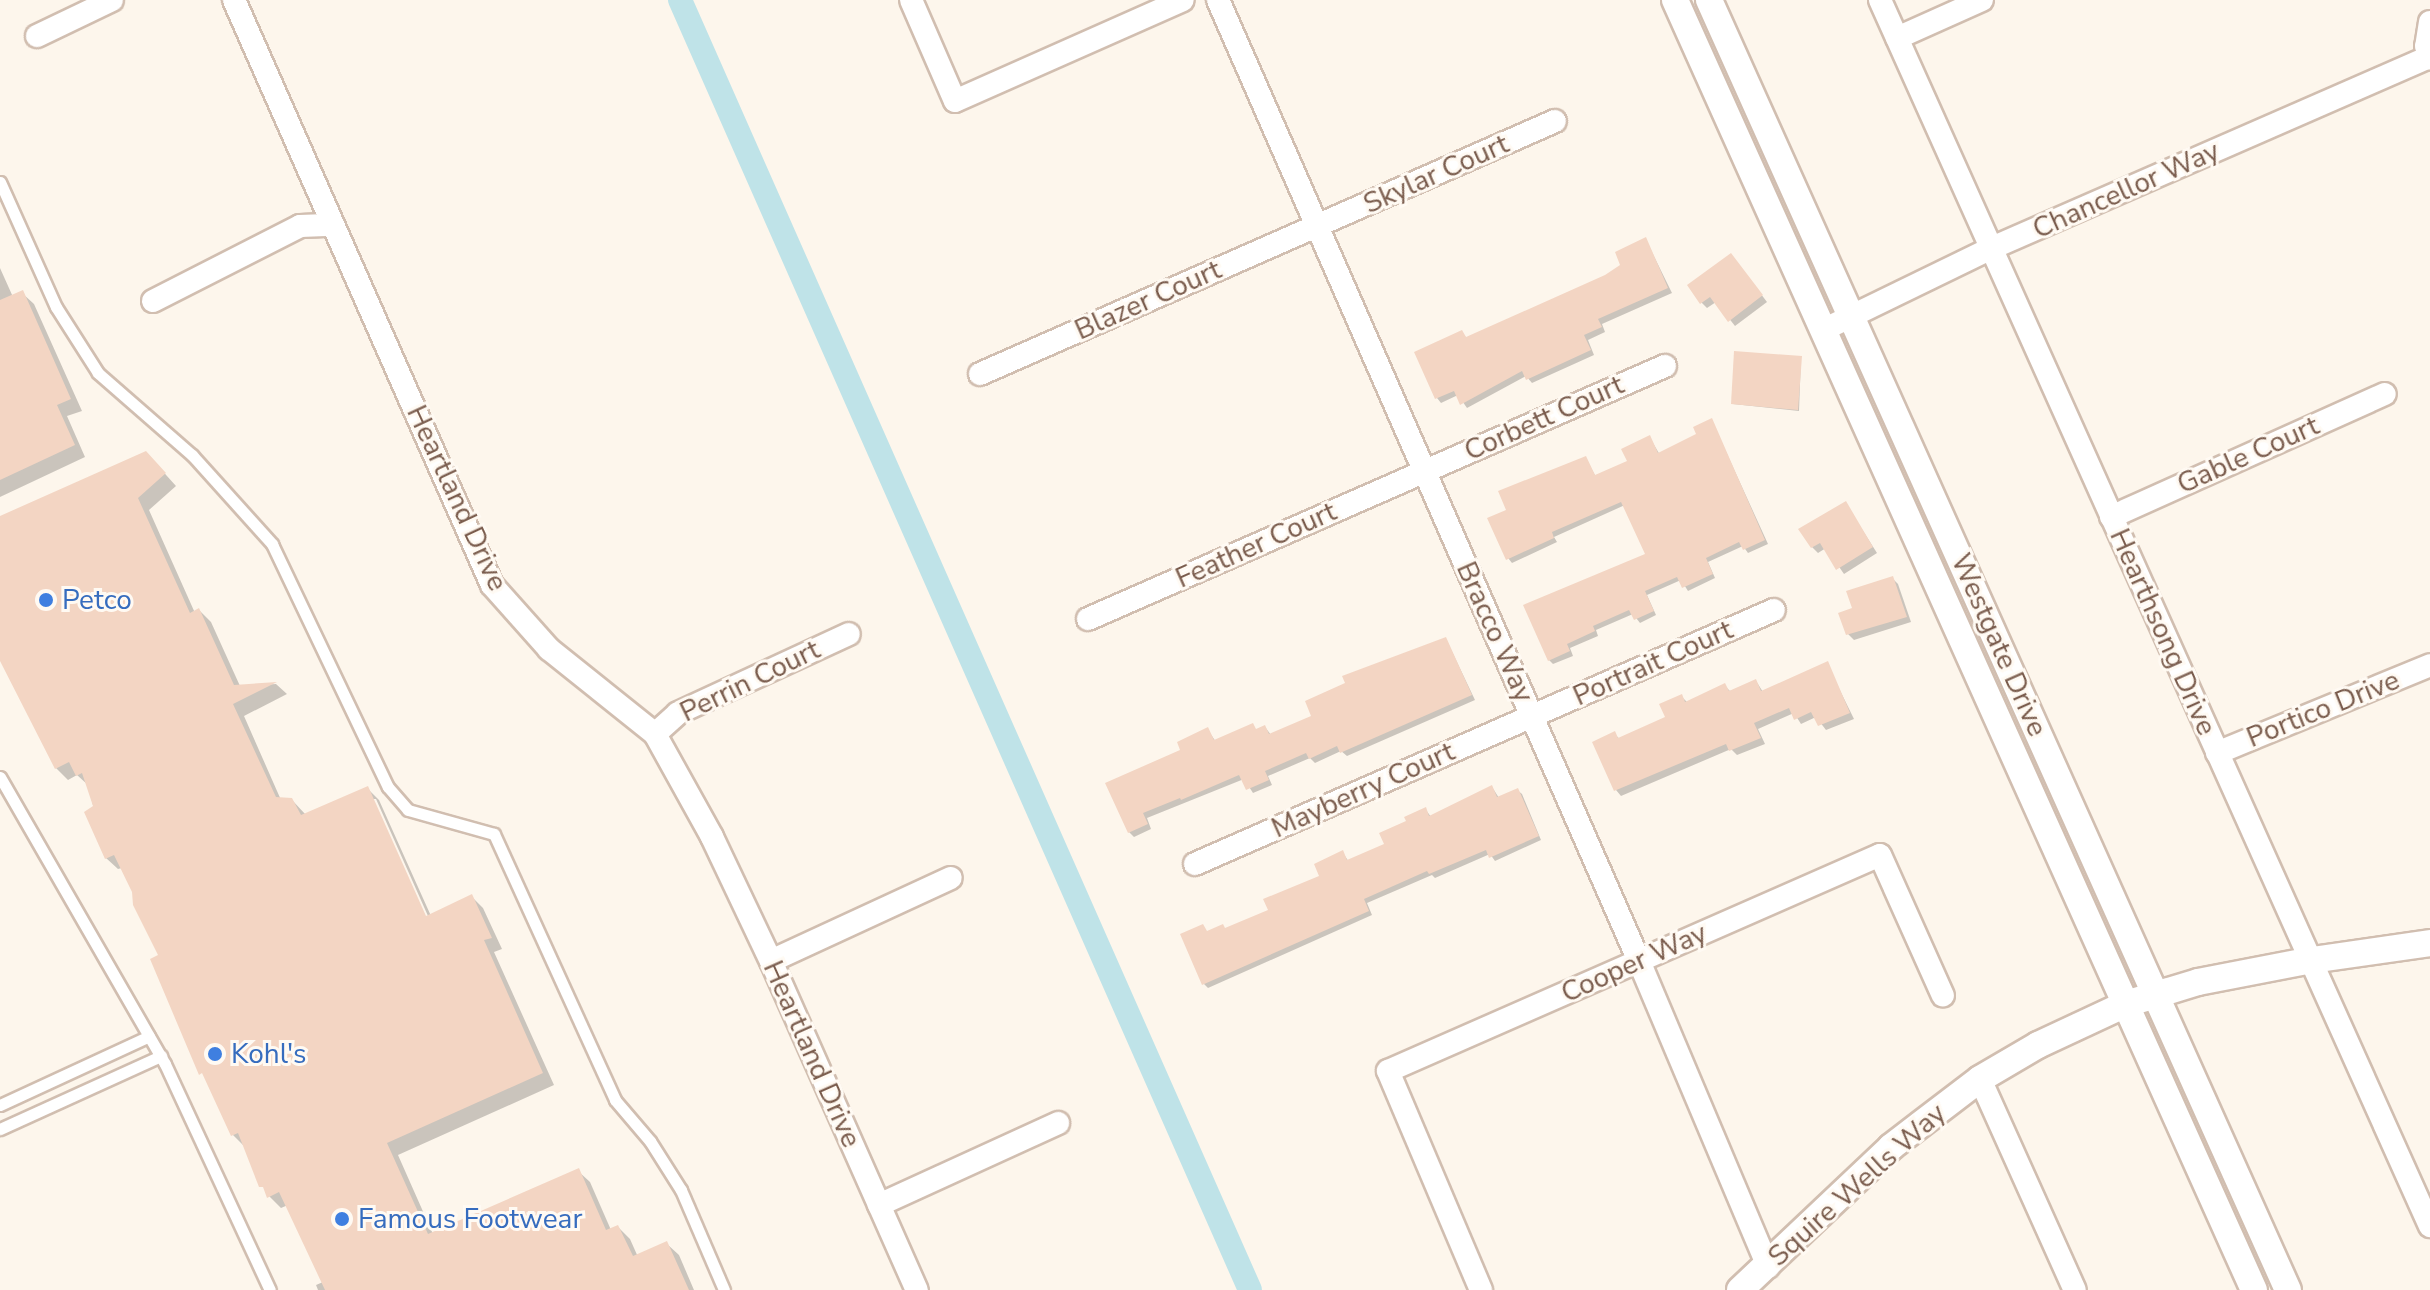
<!DOCTYPE html>
<style>
body{margin:0}
#map{position:relative;width:2430px;height:1290px;overflow:hidden;background:#fdf6ec;font-family:"Nunito Sans",sans-serif}
div>[style]{position:absolute}
.shadow>*{inset:0;background:#0003}
.canal>*{height:24px;margin:-12px;padding:0 12px;transform-origin:12px;border-radius:12px;background:#bfe3e8}
.building>*{inset:0;background:#f3d5c3}
.roads{filter:drop-shadow(2px 0 #d1beb0) drop-shadow(-2px 0 #d1beb0) drop-shadow(0 2px #d1beb0) drop-shadow(0 -2px #d1beb0)}
.service>*{height:11px;margin:-5.5px;padding:0 5.5px;transform-origin:5.5px;border-radius:5.5px;background:#fff}
.minor>*{height:22px;margin:-11px;padding:0 11px;transform-origin:11px;border-radius:11px;background:#fff}
.tertiary>*{height:26px;margin:-13px;padding:0 13px;transform-origin:13px;border-radius:13px;background:#fff}
.dots>*{width:22px;height:22px;translate:-50% -50%;box-sizing:border-box;border:4px solid #fffaf3;border-radius:50%}
span{translate:-50% -50%;white-space:nowrap;text-align:center;line-height:1.15;-webkit-text-stroke:6px #fffaf3;paint-order:stroke}
.street-label{font-size:28px;color:#7a5c4d}
.shop-label{font-size:28px;color:#366cbe}
.left{translate:0 -50%;text-align:left}
</style>
<div id="map">
<div class="shadow">
<i style="clip-path:polygon(1646px 240px,1672px 293px,1602px 324px,1605px 332px,1588px 340px,1594px 355px,1532px 383px,1526px 376px,1467px 408px,1458px 395px,1441px 403px,1437px 398px,1462px 332px,1467px 339px,1606px 277px,1623px 266px)"></i>
<i style="clip-path:polygon(1736px 261px,1767px 302px,1735px 326px,1716px 302px,1707px 308px,1701px 302px)"></i>
<i style="clip-path:polygon(0 268px,13px 297px,22px 293px,34px 304px,82px 411px,67px 416px,85px 457px,0 497px)"></i>
<i style="clip-path:polygon(1801px 358px,1799px 411px,1733px 404px)"></i>
<i style="clip-path:polygon(1712px 421px,1768px 544px,1748px 553px,1743px 546px,1708px 562px,1715px 578px,1688px 591px,1681px 580px,1647px 595px,1656px 615px,1640px 623px,1633px 614px,1596px 630px,1598px 636px,1570px 648px,1573px 656px,1553px 664px,1549px 660px,1647px 555px,1625px 505px,1554px 537px,1557px 542px,1512px 563px,1508px 558px,1509px 511px,1586px 459px,1596px 477px,1629px 462px,1650px 438px,1660px 455px,1699px 435px)"></i>
<i style="clip-path:polygon(evenodd,158px 466px,176px 486px,149px 510px,195px 613px,199px 610px,211px 622px,240px 686px,276px 684px,287px 694px,244px 716px,281px 800px,292px 800px,306px 815px,367px 788px,379px 800px,431px 916px,472px 897px,483px 908px,502px 949px,494px 952px,554px 1085px,398px 1155px,433px 1234px,578px 1171px,590px 1182px,611px 1230px,618px 1227px,630px 1239px,638px 1257px,667px 1244px,679px 1255px,694px 1290px,318px 1290px,316px 1285px,323px 1282px,288px 1205px,281px 1208px,269px 1196px,246px 1148px,233px 1135px,134px 892px,122px 868px,118px 869px,106px 858px,88px 785px,77px 775px,68px 780px,56px 768px,0 656px,0 518px,158px 466px,372px 799px,376px 799px,432px 925px,428px 926px,372px 799px)"></i>
<i style="clip-path:polygon(1846px 504px,1877px 553px,1844px 574px,1826px 548px,1818px 553px,1812px 547px)"></i>
<i style="clip-path:polygon(1892px 578px,1898px 584px,1911px 622px,1854px 640px,1848px 634px,1855px 610px)"></i>
<i style="clip-path:polygon(1446px 639px,1475px 700px,1347px 756px,1341px 751px,1315px 763px,1310px 758px,1268px 776px,1272px 785px,1253px 793px,1244px 779px,1147px 818px,1151px 829px,1134px 837px,1129px 832px,1183px 751px,1208px 730px,1216px 742px,1265px 727px,1271px 735px,1314px 717px)"></i>
<i style="clip-path:polygon(1827px 664px,1854px 719px,1826px 730px,1816px 717px,1801px 724px,1794px 713px,1758px 729px,1765px 744px,1737px 755px,1731px 749px,1621px 796px,1616px 790px,1614px 734px,1620px 739px,1667px 718px,1682px 697px,1688px 703px,1724px 685px,1730px 691px,1756px 681px,1763px 692px)"></i>
<i style="clip-path:polygon(1492px 787px,1499px 798px,1517px 790px,1522px 794px,1541px 840px,1495px 861px,1490px 854px,1435px 878px,1432px 875px,1367px 903px,1372px 915px,1208px 988px,1204px 984px,1208px 933px,1226px 930px,1271px 911px,1322px 877px,1343px 853px,1349px 862px,1386px 845px,1426px 810px,1431px 817px)"></i>
</div>
<div class="canal">
<i style="left:680px;top:0;width:1410px;rotate:66.16deg"></i>
</div>
<div class="building">
<i style="clip-path:polygon(1646px 237px,1668px 288px,1598px 319px,1602px 327px,1584px 335px,1591px 350px,1526px 380px,1522px 371px,1460px 405px,1454px 391px,1435px 399px,1414px 352px,1462px 330px,1466px 337px,1605px 275px,1620px 265px,1615px 252px)"></i>
<i style="clip-path:polygon(1731px 253px,1763px 295px,1728px 322px,1710px 297px,1700px 304px,1687px 285px)"></i>
<i style="clip-path:polygon(23px 290px,71px 399px,57px 405px,75px 445px,0 480px,0 300px)"></i>
<i style="clip-path:polygon(1734px 351px,1802px 356px,1798px 410px,1731px 404px)"></i>
<i style="clip-path:polygon(1712px 418px,1765px 540px,1743px 550px,1739px 542px,1706px 558px,1713px 574px,1682px 588px,1677px 577px,1645px 591px,1654px 611px,1634px 620px,1629px 610px,1593px 626px,1595px 631px,1567px 644px,1570px 651px,1548px 661px,1523px 605px,1645px 554px,1621px 502px,1552px 532px,1554px 538px,1506px 560px,1487px 518px,1506px 510px,1498px 491px,1586px 456px,1595px 475px,1627px 461px,1621px 449px,1650px 435px,1658px 453px,1696px 434px,1693px 427px)"></i>
<i style="clip-path:polygon(146px 451px,166px 473px,138px 498px,190px 613px,199px 608px,234px 685px,277px 682px,233px 704px,276px 797px,292px 798px,301px 815px,368px 786px,426px 916px,472px 894px,492px 938px,484px 940px,543px 1073px,387px 1143px,428px 1234px,579px 1168px,606px 1230px,618px 1225px,633px 1256px,667px 1241px,689px 1290px,325px 1290px,279px 1192px,267px 1198px,263px 1187px,259px 1187px,238px 1133px,231px 1136px,202px 1073px,199px 1075px,150px 959px,158px 955px,133px 905px,132px 892px,114px 855px,105px 859px,84px 812px,93px 806px,82px 773px,76px 776px,69px 762px,55px 769px,0 661px,0 516px)"></i>
<i style="clip-path:polygon(1846px 501px,1873px 547px,1836px 570px,1820px 543px,1811px 548px,1798px 529px)"></i>
<i style="clip-path:polygon(1893px 576px,1907px 617px,1846px 635px,1838px 613px,1852px 608px,1846px 591px)"></i>
<i style="clip-path:polygon(1446px 637px,1472px 695px,1340px 753px,1337px 746px,1309px 759px,1306px 753px,1265px 771px,1269px 780px,1246px 790px,1239px 775px,1181px 800px,1180px 798px,1143px 813px,1148px 824px,1128px 833px,1105px 783px,1180px 750px,1177px 742px,1208px 727px,1214px 740px,1253px 723px,1256px 729px,1265px 725px,1269px 734px,1311px 716px,1305px 701px,1345px 683px,1342px 676px)"></i>
<i style="clip-path:polygon(1828px 661px,1850px 713px,1818px 726px,1811px 712px,1794px 720px,1789px 708px,1754px 723px,1761px 738px,1729px 751px,1726px 744px,1614px 791px,1592px 742px,1615px 731px,1618px 738px,1665px 717px,1659px 704px,1682px 694px,1685px 702px,1725px 683px,1729px 691px,1756px 679px,1761px 691px)"></i>
<i style="clip-path:polygon(1492px 785px,1497px 797px,1518px 788px,1539px 836px,1489px 858px,1486px 850px,1429px 874px,1427px 871px,1364px 899px,1369px 911px,1202px 985px,1180px 934px,1203px 924px,1207px 931px,1223px 924px,1225px 928px,1268px 910px,1263px 899px,1319px 876px,1314px 864px,1343px 850px,1347px 860px,1384px 844px,1379px 833px,1406px 821px,1404px 817px,1426px 807px,1429px 816px)"></i>
</div>
<div class="roads">
<div class="service">
<i style="left:0;top:182px;width:137px;rotate:65.9deg"></i>
<i style="left:56px;top:307px;width:78px;rotate:57.5deg"></i>
<i style="left:98px;top:373px;width:125px;rotate:41.1deg"></i>
<i style="left:192px;top:455px;width:120px;rotate:48deg"></i>
<i style="left:272px;top:544px;width:269px;rotate:64.5deg"></i>
<i style="left:388px;top:787px;width:30px;rotate:49deg"></i>
<i style="left:408px;top:810px;width:89px;rotate:15.6deg"></i>
<i style="left:494px;top:834px;width:292px;rotate:65.5deg"></i>
<i style="left:615px;top:1100px;width:54px;rotate:49.5deg"></i>
<i style="left:650px;top:1141px;width:58px;rotate:57.7deg"></i>
<i style="left:681px;top:1190px;width:109px;rotate:66.7deg"></i>
<i style="left:0;top:777px;width:331px;rotate:60.1deg"></i>
<i style="left:165px;top:1064px;width:249px;rotate:65.1deg"></i>
<i style="left:0;top:1105px;width:164px;rotate:-24.8deg"></i>
<i style="left:0;top:1129px;width:177px;rotate:-24.4deg"></i>
</div>
<div class="minor">
<i style="left:234px;top:0;width:639px;rotate:66.2deg"></i>
<i style="left:492px;top:585px;width:86px;rotate:48.3deg"></i>
<i style="left:549px;top:649px;width:136px;rotate:38.7deg"></i>
<i style="left:655px;top:734px;width:118px;rotate:61deg"></i>
<i style="left:712px;top:837px;width:137px;rotate:64.6deg"></i>
<i style="left:771px;top:961px;width:360px;rotate:66.1deg"></i>
<i style="left:911px;top:0;width:110px;rotate:66.5deg"></i>
<i style="left:955px;top:101px;width:249px;rotate:-23.9deg"></i>
<i style="left:1218px;top:0;width:1049px;rotate:66.34deg"></i>
<i style="left:1639px;top:961px;width:332px;rotate:67.1deg"></i>
<i style="left:1880px;top:0;width:1344px;rotate:65.84deg"></i>
<i style="left:2430px;top:22px;width:24px;rotate:99deg"></i>
<i style="left:2426px;top:46px;width:13px;rotate:72deg"></i>
<i style="left:37px;top:36px;width:83px;rotate:-25.6deg"></i>
<i style="left:1897px;top:38px;width:93px;rotate:-24.1deg"></i>
<i style="left:153px;top:301px;width:165px;rotate:-27deg"></i>
<i style="left:300px;top:226px;width:33px;rotate:-2deg"></i>
<i style="left:1825px;top:329px;width:186px;rotate:-25.9deg"></i>
<i style="left:1992px;top:248px;width:477px;rotate:-23.6deg"></i>
<i style="left:980px;top:374px;width:628px;rotate:-23.75deg"></i>
<i style="left:2111px;top:517px;width:300px;rotate:-24.2deg"></i>
<i style="left:1088px;top:619px;width:630px;rotate:-23.68deg"></i>
<i style="left:655px;top:734px;width:31px;rotate:-42deg"></i>
<i style="left:678px;top:713px;width:188px;rotate:-24.8deg"></i>
<i style="left:2217px;top:753px;width:230px;rotate:-22.4deg"></i>
<i style="left:1195px;top:864px;width:632px;rotate:-23.69deg"></i>
<i style="left:771px;top:961px;width:198px;rotate:-24.8deg"></i>
<i style="left:1980px;top:1079px;width:231px;rotate:65.8deg"></i>
<i style="left:879px;top:1205px;width:197px;rotate:-24.6deg"></i>
<i style="left:1481px;top:1290px;width:238px;rotate:-113deg"></i>
<i style="left:1388px;top:1071px;width:537px;rotate:-23.7deg"></i>
<i style="left:1880px;top:855px;width:154px;rotate:65.9deg"></i>
</div>
<div class="tertiary">
<i style="left:1675px;top:0;width:1414px;rotate:65.83deg"></i>
<i style="left:1709px;top:0;width:1414px;rotate:65.83deg"></i>
<i style="left:1740px;top:1290px;width:208px;rotate:-43.4deg"></i>
<i style="left:1891px;top:1147px;width:112px;rotate:-37.4deg"></i>
<i style="left:1980px;top:1079px;width:67px;rotate:-30.4deg"></i>
<i style="left:2038px;top:1045px;width:97px;rotate:-25deg"></i>
<i style="left:2126px;top:1004px;width:75px;rotate:-17deg"></i>
<i style="left:2198px;top:982px;width:116px;rotate:-10.9deg"></i>
<i style="left:2312px;top:960px;width:119px;rotate:-8.2deg"></i>
</div>
</div>
<div class="dots">
<i style="left:46px;top:600px;background:#3f7fe0"></i>
<i style="left:215px;top:1054px;background:#3f7fe0"></i>
<i style="left:342px;top:1219px;background:#3f7fe0"></i>
</div>
<div class="street-label">
<span style="left:1436px;top:174px;rotate:-24deg">Skylar Court</span>
<span style="left:2126px;top:190px;rotate:-24deg">Chancellor Way</span>
<span style="left:1148px;top:300px;rotate:-24deg">Blazer Court</span>
<span style="left:1544px;top:418px;rotate:-24deg">Corbett Court</span>
<span style="left:2248px;top:455px;rotate:-24deg">Gable Court</span>
<span style="left:457px;top:498px;rotate:65deg">Heartland Drive</span>
<span style="left:1256px;top:545px;rotate:-24deg">Feather Court</span>
<span style="left:1495px;top:632px;rotate:66deg">Bracco Way</span>
<span style="left:2163px;top:632px;rotate:66deg">Hearthsong Drive</span>
<span style="left:1999px;top:645px;rotate:66deg">Westgate Drive</span>
<span style="left:1653px;top:663px;rotate:-24deg">Portrait Court</span>
<span style="left:750px;top:681px;rotate:-26deg">Perrin Court</span>
<span style="left:2323px;top:709px;rotate:-22deg">Portico Drive</span>
<span style="left:1363px;top:790px;rotate:-24deg">Mayberry Court</span>
<span style="left:1634px;top:963px;rotate:-24deg">Cooper Way</span>
<span style="left:812px;top:1054px;rotate:66deg">Heartland Drive</span>
<span style="left:1857px;top:1185px;rotate:-42deg">Squire Wells Way</span>
</div>
<div class="shop-label">
<span class="left" style="left:62px;top:600px">Petco</span>
<span class="left" style="left:231px;top:1054px">Kohl's</span>
<span class="left" style="left:358px;top:1219px">Famous Footwear</span>
</div>
</div>
